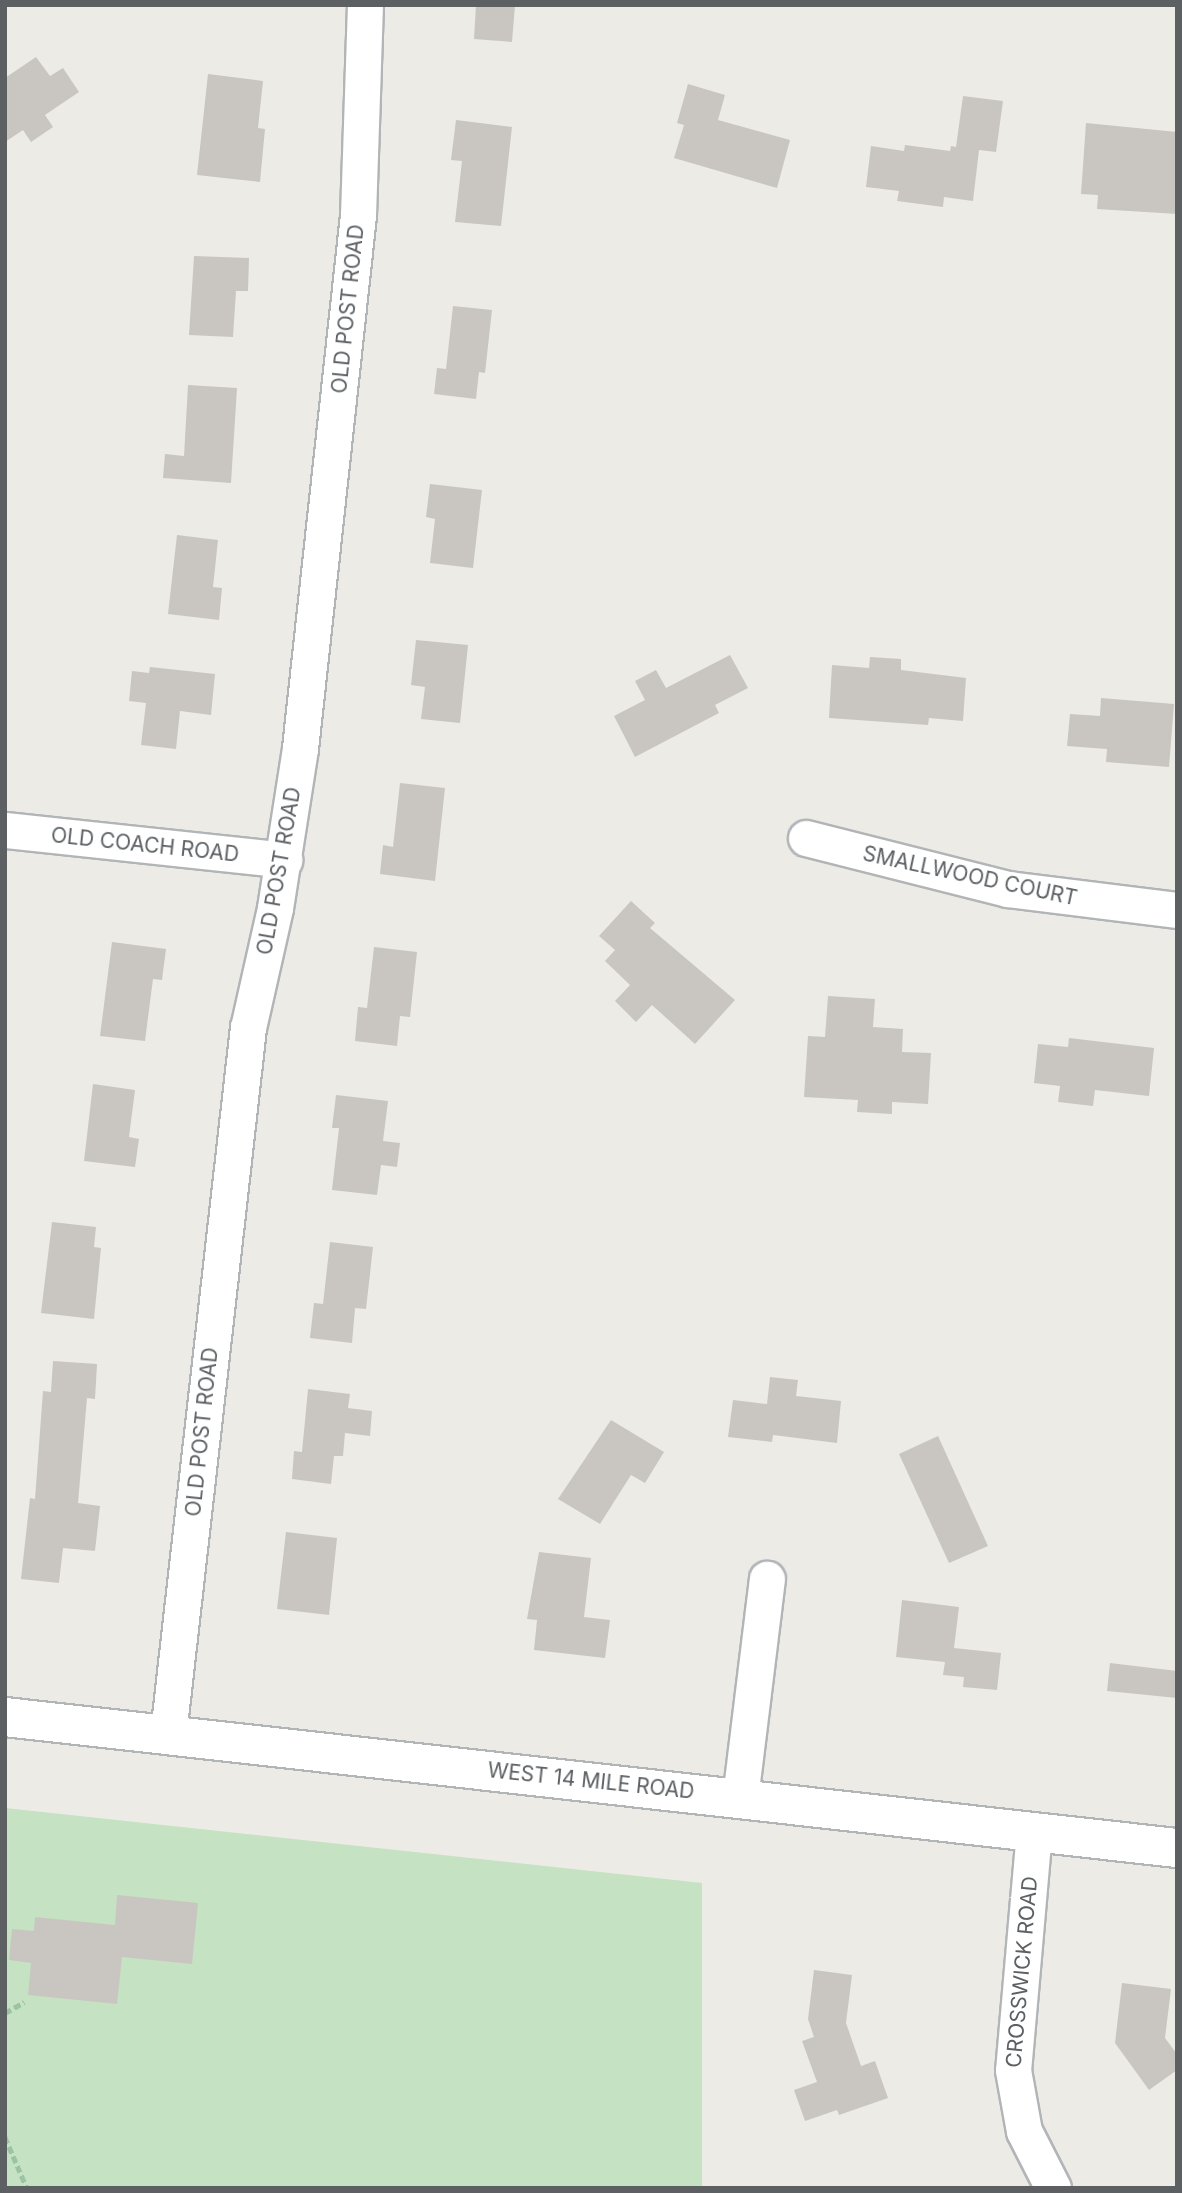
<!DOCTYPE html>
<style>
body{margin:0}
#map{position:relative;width:1182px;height:2193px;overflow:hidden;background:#edebe5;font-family:Inter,sans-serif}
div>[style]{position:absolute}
.green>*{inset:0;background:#c5e2c3}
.building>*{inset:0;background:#c9c6c1}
.path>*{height:4.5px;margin-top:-2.25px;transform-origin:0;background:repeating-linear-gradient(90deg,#9dc3a5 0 7px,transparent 0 10.5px)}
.roads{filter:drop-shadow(2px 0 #b2b5b8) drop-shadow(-2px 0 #b2b5b8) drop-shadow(0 2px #b2b5b8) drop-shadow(0 -2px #b2b5b8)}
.minor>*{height:35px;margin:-17.5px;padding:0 17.5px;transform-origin:17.5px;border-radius:17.5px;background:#fff}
.tertiary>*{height:38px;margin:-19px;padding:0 19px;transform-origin:19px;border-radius:19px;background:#fff}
span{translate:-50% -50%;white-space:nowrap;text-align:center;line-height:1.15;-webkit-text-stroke:7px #fff;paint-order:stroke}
.street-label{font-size:21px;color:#5c6063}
.frame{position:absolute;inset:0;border:7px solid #5c6063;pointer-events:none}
</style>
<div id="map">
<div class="green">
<i style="clip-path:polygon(5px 1808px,702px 1883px,702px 2188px,5px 2188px)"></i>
</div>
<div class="building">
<i style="clip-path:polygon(476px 5px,515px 5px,512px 42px,474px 39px)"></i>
<i style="clip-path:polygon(36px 57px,50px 76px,63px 68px,79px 92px,45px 115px,53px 127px,31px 142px,23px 130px,5px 142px,5px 78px)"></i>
<i style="clip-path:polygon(208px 74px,263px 81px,258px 128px,265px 129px,260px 182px,197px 175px)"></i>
<i style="clip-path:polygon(688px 84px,725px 95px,718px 120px,790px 140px,777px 188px,674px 158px,684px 125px,677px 123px)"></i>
<i style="clip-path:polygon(963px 96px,1003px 101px,996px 152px,979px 150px,973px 201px,944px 197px,943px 207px,897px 201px,899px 191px,866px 187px,871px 146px,904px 151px,905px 145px,950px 151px,951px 146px,956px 147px)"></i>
<i style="clip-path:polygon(456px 120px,512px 127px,501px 226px,455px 222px,462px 161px,451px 160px)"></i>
<i style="clip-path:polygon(1086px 123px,1177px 132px,1177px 214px,1097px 209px,1098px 195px,1081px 194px)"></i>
<i style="clip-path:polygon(194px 256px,249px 258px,248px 291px,236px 291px,233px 337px,189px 335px)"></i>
<i style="clip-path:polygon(453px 306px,492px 310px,485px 373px,479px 372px,476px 399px,434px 394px,437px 368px,446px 369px)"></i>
<i style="clip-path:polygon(188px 385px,237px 388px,231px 483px,163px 478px,165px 454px,184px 456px)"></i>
<i style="clip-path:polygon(430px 484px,482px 490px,473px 568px,430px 563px,435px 519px,426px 517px)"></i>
<i style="clip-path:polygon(177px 535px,218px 540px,213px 587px,222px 588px,219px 620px,168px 614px)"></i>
<i style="clip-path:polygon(416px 640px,468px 645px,460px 723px,421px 719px,425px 687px,411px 685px)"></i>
<i style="clip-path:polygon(730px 655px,748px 688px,715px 705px,719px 713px,635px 757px,614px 716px,645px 700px,635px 681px,656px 670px,666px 688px)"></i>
<i style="clip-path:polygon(870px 657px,901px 659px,901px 670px,966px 678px,963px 721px,929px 718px,928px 725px,829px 718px,832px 665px,869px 668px)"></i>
<i style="clip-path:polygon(150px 667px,215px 674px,211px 715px,180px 711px,176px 749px,141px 745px,146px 703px,129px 701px,132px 671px,149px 673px)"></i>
<i style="clip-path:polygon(1101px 698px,1174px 704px,1169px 767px,1106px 762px,1107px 749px,1067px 746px,1070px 714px,1100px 716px)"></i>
<i style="clip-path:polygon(400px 783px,445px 788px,435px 881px,380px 874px,383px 845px,393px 847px)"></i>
<i style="clip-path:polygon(631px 901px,655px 923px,650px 928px,735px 1000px,695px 1044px,652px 1005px,636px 1022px,615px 1001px,630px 985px,605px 961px,615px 950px,599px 936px)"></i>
<i style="clip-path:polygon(112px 942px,166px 949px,162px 980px,153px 979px,145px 1041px,100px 1036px)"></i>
<i style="clip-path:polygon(374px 947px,417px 952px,410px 1017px,400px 1016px,397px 1046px,355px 1041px,358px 1007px,367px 1008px)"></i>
<i style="clip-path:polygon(828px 996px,875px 999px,873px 1027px,903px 1029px,902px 1052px,931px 1053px,928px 1104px,892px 1102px,892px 1114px,857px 1112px,858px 1100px,804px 1097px,808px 1036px,825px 1037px)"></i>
<i style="clip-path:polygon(1069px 1038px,1154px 1048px,1149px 1096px,1095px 1090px,1093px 1106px,1058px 1102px,1060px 1086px,1034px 1083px,1038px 1044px,1068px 1047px)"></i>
<i style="clip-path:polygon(93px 1084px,135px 1090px,129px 1137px,139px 1139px,135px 1167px,84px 1161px)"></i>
<i style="clip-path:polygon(336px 1095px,388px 1101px,383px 1141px,400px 1143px,397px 1167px,381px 1165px,377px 1195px,332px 1190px,339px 1128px,332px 1128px)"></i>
<i style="clip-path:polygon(52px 1222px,96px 1227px,94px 1247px,101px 1248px,94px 1319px,41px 1313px)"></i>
<i style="clip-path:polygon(330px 1242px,373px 1247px,366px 1309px,355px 1308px,352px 1343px,310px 1338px,314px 1303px,323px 1304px)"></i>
<i style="clip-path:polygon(53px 1361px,97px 1364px,95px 1399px,87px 1398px,78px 1503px,100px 1506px,95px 1551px,63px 1548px,59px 1583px,21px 1579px,30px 1498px,35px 1499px,43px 1391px,51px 1392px)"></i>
<i style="clip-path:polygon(770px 1377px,798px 1380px,796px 1396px,841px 1401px,837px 1443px,773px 1435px,772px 1442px,728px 1437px,733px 1400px,767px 1404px)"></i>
<i style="clip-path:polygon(308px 1389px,350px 1394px,348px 1408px,372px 1411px,370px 1436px,345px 1433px,343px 1456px,334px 1456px,331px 1484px,292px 1479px,294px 1451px,302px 1452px)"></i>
<i style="clip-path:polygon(611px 1420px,664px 1452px,645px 1483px,631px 1475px,600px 1524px,558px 1499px)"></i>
<i style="clip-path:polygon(938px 1436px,988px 1546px,949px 1563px,899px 1454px)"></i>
<i style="clip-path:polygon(286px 1532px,337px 1538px,329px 1615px,277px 1609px)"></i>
<i style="clip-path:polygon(539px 1552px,591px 1558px,584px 1617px,610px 1620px,605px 1658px,534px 1650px,537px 1620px,527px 1619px)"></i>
<i style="clip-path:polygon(902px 1600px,959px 1607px,954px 1648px,1001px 1653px,997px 1690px,963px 1687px,964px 1677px,943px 1675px,945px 1662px,896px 1657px)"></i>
<i style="clip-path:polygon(1110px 1663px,1177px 1671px,1177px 1698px,1107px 1691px)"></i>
<i style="clip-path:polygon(117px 1895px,198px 1903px,192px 1964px,122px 1957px,117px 2004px,28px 1995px,31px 1963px,9px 1960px,12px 1929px,34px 1931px,35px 1917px,115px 1925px)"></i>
<i style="clip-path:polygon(814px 1970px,852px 1975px,846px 2023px,861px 2066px,875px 2061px,888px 2098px,839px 2115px,837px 2110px,805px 2121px,794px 2090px,817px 2082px,802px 2041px,814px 2037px,808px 2019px)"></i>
<i style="clip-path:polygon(1122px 1983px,1171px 1989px,1165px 2038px,1177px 2054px,1177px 2070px,1149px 2090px,1115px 2043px)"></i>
</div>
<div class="path">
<i style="left:5px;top:2013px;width:22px;rotate:-30deg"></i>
<i style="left:5px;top:2137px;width:56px;rotate:66.7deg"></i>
</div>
<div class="roads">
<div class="minor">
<i style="left:5px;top:830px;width:281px;rotate:6.1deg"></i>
<i style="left:806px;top:838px;width:208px;rotate:14.2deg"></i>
<i style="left:1008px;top:889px;width:170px;rotate:7.1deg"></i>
<i style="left:168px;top:1734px;width:711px;rotate:-83.54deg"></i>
<i style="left:248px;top:1028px;width:123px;rotate:-77.3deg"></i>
<i style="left:275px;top:908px;width:162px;rotate:-81.1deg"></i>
<i style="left:300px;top:748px;width:536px;rotate:-83.79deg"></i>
<i style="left:358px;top:215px;width:210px;rotate:-88.1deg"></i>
<i style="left:740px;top:1798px;width:221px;rotate:-83deg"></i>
<i style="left:1034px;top:1831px;width:240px;rotate:95deg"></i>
<i style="left:1013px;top:2070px;width:62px;rotate:79.8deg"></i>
<i style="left:1024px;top:2131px;width:64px;rotate:63deg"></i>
</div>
<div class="tertiary">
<i style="left:5px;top:1717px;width:1179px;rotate:6.38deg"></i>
</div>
</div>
<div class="street-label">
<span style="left:348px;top:309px;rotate:-84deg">OLD POST ROAD</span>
<span style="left:145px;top:845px;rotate:6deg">OLD COACH ROAD</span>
<span style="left:279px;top:871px;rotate:-80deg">OLD POST ROAD</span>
<span style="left:970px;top:876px;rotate:12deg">SMALLWOOD COURT</span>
<span style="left:202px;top:1432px;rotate:-84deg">OLD POST ROAD</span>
<span style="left:591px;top:1781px;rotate:6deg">WEST 14 MILE ROAD</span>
<span style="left:1022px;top:1972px;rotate:-85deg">CROSSWICK ROAD</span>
</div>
<div class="frame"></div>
</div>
